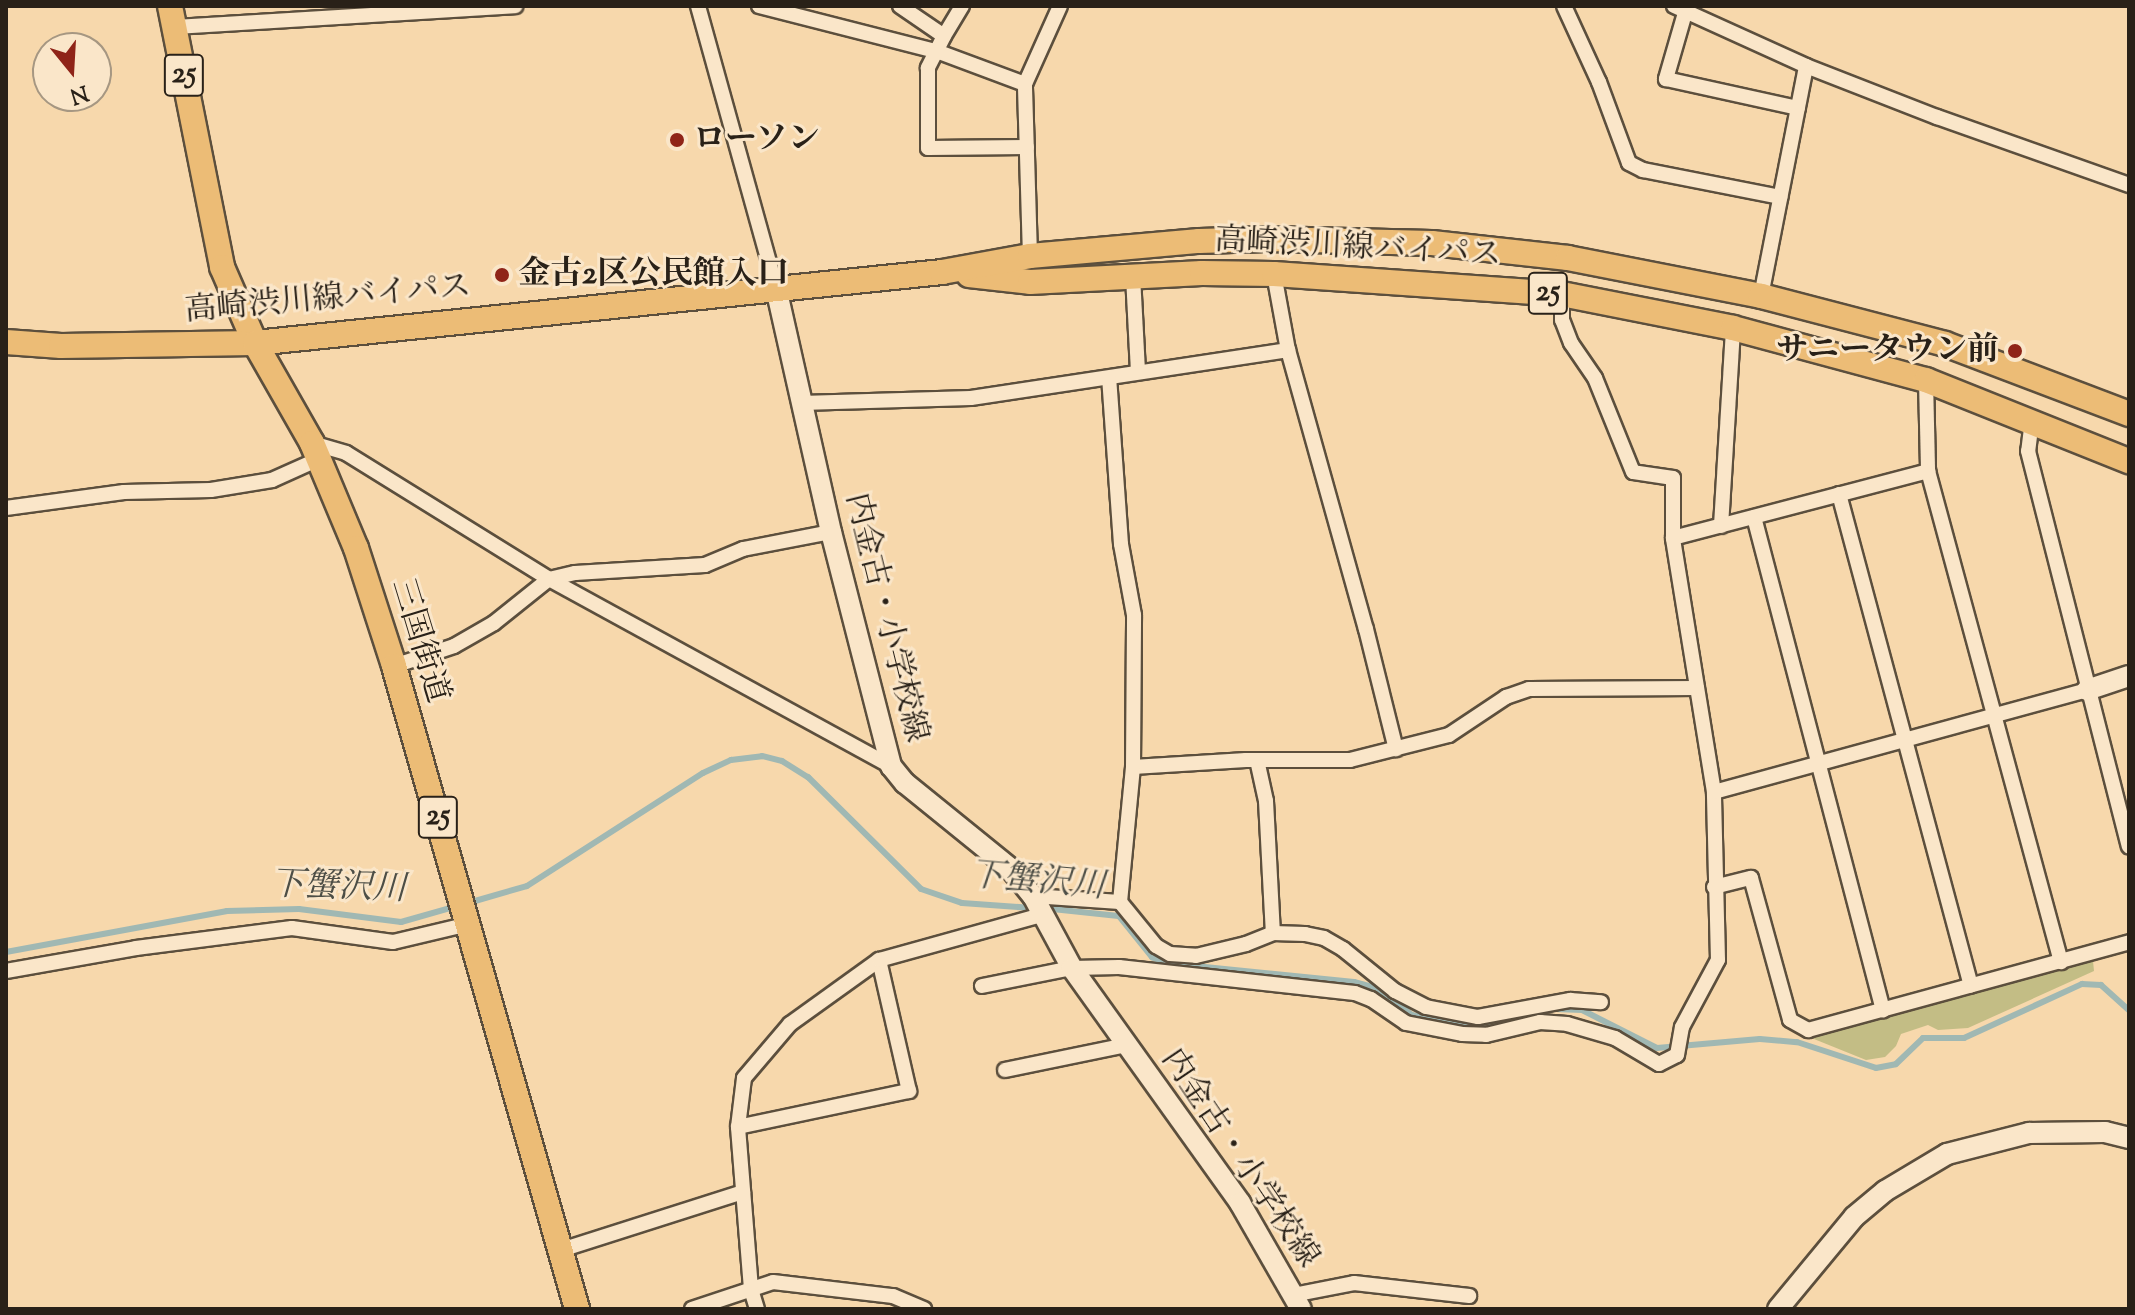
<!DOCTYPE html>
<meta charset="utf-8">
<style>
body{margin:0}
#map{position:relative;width:2135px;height:1315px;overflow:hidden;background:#f7d8ac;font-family:"Sorts Mill Goudy","Noto Serif JP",serif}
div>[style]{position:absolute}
.green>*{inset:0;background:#c3bd85}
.stream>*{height:6px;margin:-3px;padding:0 3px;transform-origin:3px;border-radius:3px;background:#a0b8b3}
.roads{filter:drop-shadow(2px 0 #5c4f3d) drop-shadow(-2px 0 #5c4f3d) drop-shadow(0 2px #5c4f3d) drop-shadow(0 -2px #5c4f3d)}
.street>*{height:14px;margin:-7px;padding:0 7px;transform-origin:7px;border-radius:7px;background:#fae6c9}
.secondary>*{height:20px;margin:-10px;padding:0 10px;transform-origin:10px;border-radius:10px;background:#fae6c9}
.primary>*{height:24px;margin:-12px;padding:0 12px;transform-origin:12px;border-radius:12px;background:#ecbc76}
.dots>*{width:22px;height:22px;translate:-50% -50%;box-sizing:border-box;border:4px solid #fae6c9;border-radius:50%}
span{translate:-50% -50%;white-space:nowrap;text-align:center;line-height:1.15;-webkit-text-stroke:6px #fae6c9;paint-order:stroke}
.shield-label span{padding:2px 6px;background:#fae6c9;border:2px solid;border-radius:6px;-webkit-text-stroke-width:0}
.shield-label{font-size:30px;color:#292118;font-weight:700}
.poi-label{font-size:32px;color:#292118;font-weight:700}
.left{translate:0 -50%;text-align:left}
.right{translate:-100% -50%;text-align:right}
.street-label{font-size:32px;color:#292118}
.water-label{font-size:34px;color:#4d4e46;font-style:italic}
.frame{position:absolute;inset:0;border:8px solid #292118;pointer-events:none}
.north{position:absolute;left:32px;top:32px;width:80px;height:80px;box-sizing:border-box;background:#fae6c9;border:2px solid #a69782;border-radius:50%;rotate:162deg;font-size:22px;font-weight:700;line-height:32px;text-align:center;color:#292118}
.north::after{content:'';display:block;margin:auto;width:28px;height:36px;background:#8f2418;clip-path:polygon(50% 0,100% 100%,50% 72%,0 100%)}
</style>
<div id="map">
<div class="green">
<i style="clip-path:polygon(2093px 961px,2094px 971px,1968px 1028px,1938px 1030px,1928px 1025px,1901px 1034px,1896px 1046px,1885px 1057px,1866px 1060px,1809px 1037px)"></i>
</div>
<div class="stream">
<i style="left:468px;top:903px;width:61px;rotate:-16.1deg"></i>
<i style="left:527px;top:886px;width:209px;rotate:-32.7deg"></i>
<i style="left:703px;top:773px;width:31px;rotate:-25deg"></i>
<i style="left:731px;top:760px;width:31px;rotate:-7deg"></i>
<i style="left:762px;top:756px;width:21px;rotate:14deg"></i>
<i style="left:782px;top:761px;width:31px;rotate:32deg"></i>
<i style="left:808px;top:777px;width:159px;rotate:44.7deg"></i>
<i style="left:921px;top:889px;width:43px;rotate:18.9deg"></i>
<i style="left:962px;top:903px;width:70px;rotate:4.1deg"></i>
<i style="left:1043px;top:908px;width:76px;rotate:6deg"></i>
<i style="left:1119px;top:916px;width:53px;rotate:51.2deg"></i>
<i style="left:1152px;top:957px;width:14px;rotate:25deg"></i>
<i style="left:1165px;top:963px;width:190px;rotate:5.7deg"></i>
<i style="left:1354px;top:982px;width:24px;rotate:15deg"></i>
<i style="left:1377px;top:988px;width:44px;rotate:37.6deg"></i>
<i style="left:1412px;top:1015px;width:57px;rotate:11.1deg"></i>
<i style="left:1468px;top:1026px;width:66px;rotate:-10.5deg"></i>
<i style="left:6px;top:952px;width:225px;rotate:-10.5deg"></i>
<i style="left:227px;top:911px;width:72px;rotate:-1.6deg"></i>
<i style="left:299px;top:909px;width:103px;rotate:7.3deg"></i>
<i style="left:401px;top:922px;width:58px;rotate:-15.9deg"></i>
<i style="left:1556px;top:1009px;width:26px;rotate:2deg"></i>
<i style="left:1582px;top:1010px;width:84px;rotate:26.9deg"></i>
<i style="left:1657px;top:1048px;width:103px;rotate:-5deg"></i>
<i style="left:1760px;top:1039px;width:37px;rotate:5deg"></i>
<i style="left:1797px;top:1042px;width:83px;rotate:18.2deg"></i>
<i style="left:1876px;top:1068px;width:20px;rotate:-11deg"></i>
<i style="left:1896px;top:1064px;width:37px;rotate:-44deg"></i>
<i style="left:1923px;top:1038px;width:41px"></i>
<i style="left:1964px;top:1038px;width:130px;rotate:-24.6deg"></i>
<i style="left:2082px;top:984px;width:19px;rotate:3deg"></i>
<i style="left:2101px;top:985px;width:38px;rotate:42deg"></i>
</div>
<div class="roads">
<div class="street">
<i style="left:698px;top:6px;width:293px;rotate:74.5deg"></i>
<i style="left:759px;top:6px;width:186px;rotate:14.3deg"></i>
<i style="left:939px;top:52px;width:92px;rotate:20.4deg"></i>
<i style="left:900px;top:6px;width:53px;rotate:34.3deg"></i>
<i style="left:944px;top:36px;width:36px;rotate:117deg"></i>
<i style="left:928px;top:68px;width:80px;rotate:90deg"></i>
<i style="left:928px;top:148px;width:99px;rotate:-0.6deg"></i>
<i style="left:1564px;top:6px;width:84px;rotate:65.3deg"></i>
<i style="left:1599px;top:82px;width:86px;rotate:69.7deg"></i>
<i style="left:1629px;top:163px;width:16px;rotate:27deg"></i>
<i style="left:1643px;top:170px;width:140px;rotate:11.1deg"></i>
<i style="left:1674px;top:6px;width:145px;rotate:24.4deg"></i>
<i style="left:1806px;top:66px;width:141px;rotate:21.3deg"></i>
<i style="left:1937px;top:117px;width:204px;rotate:19.5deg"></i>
<i style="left:1685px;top:13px;width:69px;rotate:106.1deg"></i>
<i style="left:1666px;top:79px;width:135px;rotate:12.4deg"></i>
<i style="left:174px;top:27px;width:342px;rotate:-3.5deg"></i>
<i style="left:944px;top:36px;width:35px;rotate:-59deg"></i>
<i style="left:1030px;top:256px;width:172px;rotate:-91.7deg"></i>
<i style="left:1025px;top:84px;width:85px;rotate:-65.8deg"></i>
<i style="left:1274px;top:274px;width:77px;rotate:79.6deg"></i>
<i style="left:1288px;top:350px;width:290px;rotate:74.4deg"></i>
<i style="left:1366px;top:629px;width:124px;rotate:76deg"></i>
<i style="left:1133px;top:276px;width:96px;rotate:87deg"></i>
<i style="left:1761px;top:296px;width:234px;rotate:-78.9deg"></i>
<i style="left:1926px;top:380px;width:91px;rotate:88.7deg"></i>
<i style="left:1928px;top:471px;width:509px;rotate:74.84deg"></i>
<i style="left:801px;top:403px;width:170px;rotate:-1.7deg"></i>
<i style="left:971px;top:398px;width:321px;rotate:-8.6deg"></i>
<i style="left:2032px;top:420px;width:31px;rotate:97deg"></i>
<i style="left:2028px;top:451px;width:408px;rotate:75.7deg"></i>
<i style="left:312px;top:443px;width:35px;rotate:16deg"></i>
<i style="left:346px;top:453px;width:239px;rotate:31.8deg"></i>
<i style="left:549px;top:579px;width:390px;rotate:28.7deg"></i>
<i style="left:1839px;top:494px;width:509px;rotate:74.98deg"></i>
<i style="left:6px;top:508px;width:119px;rotate:-7.7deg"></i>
<i style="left:124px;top:492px;width:87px;rotate:-1.3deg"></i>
<i style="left:211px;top:490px;width:62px;rotate:-9.3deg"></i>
<i style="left:272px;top:480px;width:51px;rotate:-24.1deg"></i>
<i style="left:1754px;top:517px;width:510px;rotate:75.34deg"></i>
<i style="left:1721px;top:526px;width:198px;rotate:-86.5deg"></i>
<i style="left:1673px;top:538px;width:264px;rotate:-14.7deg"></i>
<i style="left:394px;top:666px;width:63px;rotate:-18.4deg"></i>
<i style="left:454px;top:646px;width:46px;rotate:-29.9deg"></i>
<i style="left:494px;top:623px;width:70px;rotate:-38.7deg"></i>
<i style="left:549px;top:579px;width:27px;rotate:-13deg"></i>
<i style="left:575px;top:573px;width:130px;rotate:-3.5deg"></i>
<i style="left:705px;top:565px;width:41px;rotate:-22.8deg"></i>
<i style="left:743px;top:549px;width:90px;rotate:-10.9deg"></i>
<i style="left:1257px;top:760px;width:42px;rotate:77.6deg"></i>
<i style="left:1266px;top:801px;width:132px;rotate:87deg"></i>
<i style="left:1133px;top:767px;width:113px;rotate:-3.5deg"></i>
<i style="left:1246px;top:760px;width:104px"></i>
<i style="left:1350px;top:760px;width:102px;rotate:-14.2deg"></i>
<i style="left:1449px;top:735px;width:69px;rotate:-33.7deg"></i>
<i style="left:1506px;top:697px;width:24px;rotate:-19deg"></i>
<i style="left:1529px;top:689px;width:168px;rotate:-0.3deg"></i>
<i style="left:1714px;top:792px;width:387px;rotate:-15.3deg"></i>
<i style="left:1714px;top:887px;width:38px;rotate:-14deg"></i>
<i style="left:1751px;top:878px;width:147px;rotate:74.6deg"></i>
<i style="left:1790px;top:1020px;width:21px;rotate:29deg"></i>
<i style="left:1808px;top:1030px;width:333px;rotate:-15.3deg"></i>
<i style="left:1033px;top:896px;width:87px;rotate:3.9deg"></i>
<i style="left:1120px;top:902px;width:136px;rotate:-84.5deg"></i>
<i style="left:1133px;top:767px;width:152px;rotate:-89.6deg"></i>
<i style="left:1134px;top:615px;width:72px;rotate:-100.4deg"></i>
<i style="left:1121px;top:544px;width:166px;rotate:-94.1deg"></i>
<i style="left:1120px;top:902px;width:57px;rotate:50.7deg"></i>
<i style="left:1156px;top:946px;width:16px;rotate:30deg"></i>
<i style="left:1170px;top:954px;width:26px;rotate:4deg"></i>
<i style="left:1196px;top:956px;width:51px;rotate:-13.5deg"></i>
<i style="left:1246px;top:944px;width:29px;rotate:-22deg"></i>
<i style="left:1273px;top:933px;width:32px;rotate:2deg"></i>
<i style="left:1305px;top:934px;width:19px;rotate:12deg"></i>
<i style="left:1324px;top:938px;width:22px;rotate:30deg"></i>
<i style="left:1343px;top:949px;width:67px;rotate:38.9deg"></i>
<i style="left:1395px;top:991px;width:35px;rotate:27deg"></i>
<i style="left:1426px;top:1007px;width:53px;rotate:10.9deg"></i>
<i style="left:1478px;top:1017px;width:94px;rotate:-10.5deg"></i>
<i style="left:1570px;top:1000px;width:31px;rotate:4deg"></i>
<i style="left:6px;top:971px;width:132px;rotate:-10deg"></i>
<i style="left:136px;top:948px;width:157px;rotate:-7.3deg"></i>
<i style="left:292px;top:928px;width:102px;rotate:7.9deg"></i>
<i style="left:393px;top:942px;width:78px;rotate:-13.3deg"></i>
<i style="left:982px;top:986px;width:92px;rotate:-11.3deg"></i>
<i style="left:1072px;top:968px;width:47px;rotate:-1.2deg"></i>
<i style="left:1119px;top:967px;width:237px;rotate:6.3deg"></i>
<i style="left:1355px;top:993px;width:17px;rotate:21deg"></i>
<i style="left:1371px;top:999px;width:42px;rotate:34.4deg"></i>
<i style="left:1406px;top:1023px;width:57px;rotate:11.1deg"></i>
<i style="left:1462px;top:1034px;width:24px;rotate:2deg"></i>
<i style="left:1486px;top:1035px;width:56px;rotate:-13.5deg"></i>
<i style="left:1540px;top:1022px;width:27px;rotate:4deg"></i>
<i style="left:1567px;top:1024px;width:50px;rotate:16.3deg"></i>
<i style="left:1615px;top:1038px;width:51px;rotate:30.6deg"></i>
<i style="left:1659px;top:1064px;width:20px;rotate:-27deg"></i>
<i style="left:1677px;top:1055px;width:28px;rotate:-80deg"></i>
<i style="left:1682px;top:1027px;width:76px;rotate:-61.8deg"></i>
<i style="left:1718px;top:960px;width:168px;rotate:-91.4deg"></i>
<i style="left:1714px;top:792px;width:257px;rotate:-99.2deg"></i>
<i style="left:1673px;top:538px;width:60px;rotate:-90deg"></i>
<i style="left:1673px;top:478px;width:40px;rotate:-171.5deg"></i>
<i style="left:1633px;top:472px;width:101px;rotate:-112deg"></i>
<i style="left:1595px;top:378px;width:42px;rotate:-124.4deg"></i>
<i style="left:1571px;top:343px;width:25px;rotate:-111deg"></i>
<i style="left:1562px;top:320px;width:26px;rotate:-90deg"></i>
<i style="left:1005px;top:1070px;width:125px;rotate:-11.6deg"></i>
<i style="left:738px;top:1127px;width:175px;rotate:-11.9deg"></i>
<i style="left:909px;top:1091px;width:134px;rotate:-102.9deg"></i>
<i style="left:561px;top:1250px;width:191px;rotate:-17.7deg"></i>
<i style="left:1293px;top:1295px;width:62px;rotate:-11.1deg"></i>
<i style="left:1354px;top:1283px;width:116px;rotate:6.4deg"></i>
<i style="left:692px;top:1309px;width:85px;rotate:-18.4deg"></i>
<i style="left:773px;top:1282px;width:121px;rotate:6.7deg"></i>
<i style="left:893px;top:1296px;width:34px;rotate:23deg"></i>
<i style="left:757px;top:1309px;width:21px;rotate:-107deg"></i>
<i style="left:751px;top:1289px;width:163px;rotate:-94.6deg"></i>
<i style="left:738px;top:1127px;width:49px;rotate:-83deg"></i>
<i style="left:744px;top:1078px;width:71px;rotate:-49.6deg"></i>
<i style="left:790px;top:1024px;width:110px;rotate:-35.7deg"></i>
<i style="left:879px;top:960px;width:168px;rotate:-15.5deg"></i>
</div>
<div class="secondary">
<i style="left:776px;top:288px;width:250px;rotate:77.3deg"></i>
<i style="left:831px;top:532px;width:242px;rotate:75.6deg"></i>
<i style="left:891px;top:766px;width:22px;rotate:51deg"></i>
<i style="left:905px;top:783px;width:135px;rotate:39deg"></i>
<i style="left:1010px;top:868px;width:36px;rotate:51deg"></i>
<i style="left:1033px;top:896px;width:82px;rotate:61.6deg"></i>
<i style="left:1072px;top:968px;width:289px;rotate:54.4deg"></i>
<i style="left:1240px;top:1203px;width:122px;rotate:60.1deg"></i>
<i style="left:2087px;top:690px;width:44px;rotate:-18.4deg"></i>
<i style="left:1778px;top:1309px;width:119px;rotate:-50.4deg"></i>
<i style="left:1854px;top:1217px;width:40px;rotate:-40deg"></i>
<i style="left:1885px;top:1191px;width:72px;rotate:-30.8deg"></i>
<i style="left:1947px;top:1154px;width:85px;rotate:-14.4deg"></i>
<i style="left:2029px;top:1133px;width:76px;rotate:-0.8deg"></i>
<i style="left:2105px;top:1132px;width:25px;rotate:14deg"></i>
</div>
<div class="primary">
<i style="left:170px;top:6px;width:266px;rotate:78.7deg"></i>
<i style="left:222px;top:267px;width:83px;rotate:66.5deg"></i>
<i style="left:255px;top:343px;width:115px;rotate:60.3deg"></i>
<i style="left:312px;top:443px;width:114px;rotate:67.3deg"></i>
<i style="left:356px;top:548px;width:124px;rotate:72.1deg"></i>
<i style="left:394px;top:666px;width:669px;rotate:74.11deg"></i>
<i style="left:969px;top:275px;width:61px;rotate:6.5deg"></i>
<i style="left:1030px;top:282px;width:172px;rotate:-3deg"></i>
<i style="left:1202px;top:273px;width:72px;rotate:0.8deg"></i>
<i style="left:1274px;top:274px;width:289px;rotate:4deg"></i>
<i style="left:1562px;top:294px;width:174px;rotate:11.2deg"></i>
<i style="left:1733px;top:328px;width:200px;rotate:15.1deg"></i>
<i style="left:1926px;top:380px;width:219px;rotate:21.8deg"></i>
<i style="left:6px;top:342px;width:55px;rotate:4.2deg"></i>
<i style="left:61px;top:346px;width:194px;rotate:-0.9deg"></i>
<i style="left:255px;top:343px;width:691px;rotate:-5.9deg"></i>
<i style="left:942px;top:272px;width:89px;rotate:-10.3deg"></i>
<i style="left:1030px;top:256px;width:170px;rotate:-5.1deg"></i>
<i style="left:1199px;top:241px;width:69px;rotate:-1.7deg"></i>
<i style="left:1268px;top:239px;width:164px;rotate:1.4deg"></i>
<i style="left:1432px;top:243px;width:137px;rotate:6.3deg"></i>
<i style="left:1568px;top:258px;width:197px;rotate:11.1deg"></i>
<i style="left:1761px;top:296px;width:190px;rotate:14.6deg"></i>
<i style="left:1945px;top:344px;width:197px;rotate:20.8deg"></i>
</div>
</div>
<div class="dots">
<i style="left:677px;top:140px;background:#8f2418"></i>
<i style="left:502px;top:275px;background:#8f2418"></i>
<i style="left:2015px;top:351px;background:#8f2418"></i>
</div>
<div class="shield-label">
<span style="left:184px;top:75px">25</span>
<span style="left:1548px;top:293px">25</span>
<span style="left:438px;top:817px">25</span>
</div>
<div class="poi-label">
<span class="left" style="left:693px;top:140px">ローソン</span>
<span class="left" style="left:518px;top:275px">金古2区公民館入口</span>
<span class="right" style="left:1999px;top:351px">サニータウン前</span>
</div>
<div class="street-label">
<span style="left:1358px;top:249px;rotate:3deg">高崎渋川線バイパス</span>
<span style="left:328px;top:300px;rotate:-5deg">高崎渋川線バイパス</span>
<span style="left:885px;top:618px;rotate:76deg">内金古・小学校線</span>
<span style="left:419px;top:641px;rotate:73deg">三国街道</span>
<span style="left:1239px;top:1159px;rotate:56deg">内金古・小学校線</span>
</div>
<div class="water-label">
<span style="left:1037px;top:882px;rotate:5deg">下蟹沢川</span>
<span style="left:338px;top:888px;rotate:2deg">下蟹沢川</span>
</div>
<div class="frame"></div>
<div class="north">N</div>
</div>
